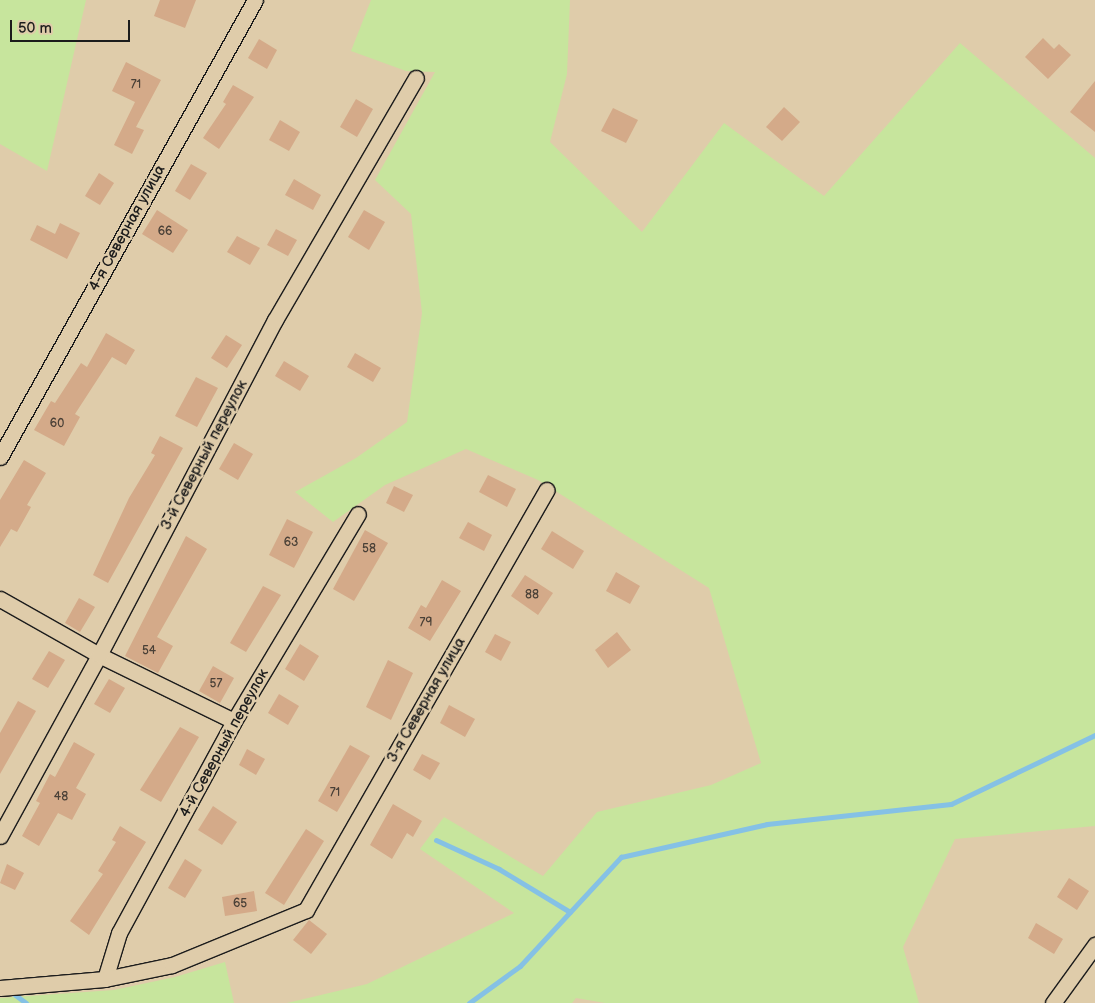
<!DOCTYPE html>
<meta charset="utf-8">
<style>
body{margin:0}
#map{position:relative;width:1095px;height:1003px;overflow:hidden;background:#dfccaa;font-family:"Balsamiq Sans",sans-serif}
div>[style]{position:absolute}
.green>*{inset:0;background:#c7e59d}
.stream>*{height:5px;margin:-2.5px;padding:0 2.5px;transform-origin:2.5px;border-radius:2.5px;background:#85c1e5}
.building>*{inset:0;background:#d4aa89}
.roads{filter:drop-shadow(1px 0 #1c1c1c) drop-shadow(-1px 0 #1c1c1c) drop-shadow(0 1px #1c1c1c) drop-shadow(0 -1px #1c1c1c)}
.minor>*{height:15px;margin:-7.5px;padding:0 7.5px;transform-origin:7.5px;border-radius:7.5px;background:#dfccaa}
span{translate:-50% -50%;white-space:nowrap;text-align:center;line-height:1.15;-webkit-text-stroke:5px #dfccaa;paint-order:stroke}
.number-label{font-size:12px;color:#4a4037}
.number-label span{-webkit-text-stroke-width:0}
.street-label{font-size:15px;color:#1c1c1c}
.scale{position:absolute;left:10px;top:20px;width:120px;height:22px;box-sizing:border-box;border:2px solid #1c1c1c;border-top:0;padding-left:6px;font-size:15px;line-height:18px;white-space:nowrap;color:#1c1c1c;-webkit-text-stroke:4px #dfccaa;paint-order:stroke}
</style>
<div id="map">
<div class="green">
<i style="clip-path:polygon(0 0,86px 0,47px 171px,0 144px)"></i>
<i style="clip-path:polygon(371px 0,570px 0,567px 74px,550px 142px,642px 232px,724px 123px,824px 196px,960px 43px,1095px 158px,1095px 826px,955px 839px,903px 947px,919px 1003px,605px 1003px,576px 998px,572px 1003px,287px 1003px,367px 984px,514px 913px,420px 849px,444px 817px,543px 876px,597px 812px,711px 785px,761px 763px,709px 588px,538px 480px,466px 449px,385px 485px,333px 522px,295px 492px,356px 458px,407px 422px,422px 313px,411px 214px,375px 180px,435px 72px,406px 71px,351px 51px)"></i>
<i style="clip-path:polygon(225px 962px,234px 1003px,0 1003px,0 998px,114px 990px,175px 977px)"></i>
</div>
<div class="stream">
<i style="left:436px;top:840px;width:69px;rotate:24.7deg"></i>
<i style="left:499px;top:869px;width:83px;rotate:31.2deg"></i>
<i style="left:10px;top:991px;width:20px;rotate:37deg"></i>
<i style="left:469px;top:1003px;width:63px;rotate:-36deg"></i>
<i style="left:520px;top:966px;width:149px;rotate:-47.2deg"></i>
<i style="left:621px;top:857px;width:150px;rotate:-12.7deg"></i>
<i style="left:767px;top:824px;width:185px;rotate:-6.2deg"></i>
<i style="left:951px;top:804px;width:160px;rotate:-25.6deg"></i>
</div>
<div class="building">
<i style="clip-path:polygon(160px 0,196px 0,185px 28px,154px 16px)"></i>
<i style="clip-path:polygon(1043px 38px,1054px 49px,1059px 44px,1071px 55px,1048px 79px,1025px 57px)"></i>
<i style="clip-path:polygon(259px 39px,277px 50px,267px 69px,248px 58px)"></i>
<i style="clip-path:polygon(126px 62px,161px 80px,136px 127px,144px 130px,132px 154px,114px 145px,135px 102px,112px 91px)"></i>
<i style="clip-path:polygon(1095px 81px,1095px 132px,1070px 112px)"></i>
<i style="clip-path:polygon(233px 85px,254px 97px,219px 149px,203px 138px,226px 104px,223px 102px)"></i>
<i style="clip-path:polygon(356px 99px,373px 109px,357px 137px,340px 127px)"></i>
<i style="clip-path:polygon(784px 107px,800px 122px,782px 141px,766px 127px)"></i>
<i style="clip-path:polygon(613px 108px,638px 120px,626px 143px,601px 131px)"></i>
<i style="clip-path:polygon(280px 120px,300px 132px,289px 151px,269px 140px)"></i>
<i style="clip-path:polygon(191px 164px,207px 173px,190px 200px,175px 191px)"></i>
<i style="clip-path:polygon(99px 173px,114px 183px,100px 205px,85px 196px)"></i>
<i style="clip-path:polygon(294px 179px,321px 195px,313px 210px,285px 195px)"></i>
<i style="clip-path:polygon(157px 210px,188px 230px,173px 253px,142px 234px)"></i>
<i style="clip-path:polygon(364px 210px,385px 222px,369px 250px,348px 237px)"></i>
<i style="clip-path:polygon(60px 223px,80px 233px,67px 259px,30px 240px,37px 225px,55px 234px)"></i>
<i style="clip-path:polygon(276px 229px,297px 240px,288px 256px,267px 245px)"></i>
<i style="clip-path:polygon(237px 236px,260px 248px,250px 265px,227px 252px)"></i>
<i style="clip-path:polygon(106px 333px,135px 350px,126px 365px,112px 357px,75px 414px,80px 417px,64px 446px,34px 430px,51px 401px,55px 403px,81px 363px,87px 367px)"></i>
<i style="clip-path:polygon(226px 335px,242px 345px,227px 368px,211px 358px)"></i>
<i style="clip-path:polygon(355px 353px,381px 368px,373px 382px,347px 367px)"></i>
<i style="clip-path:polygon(284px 361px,309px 376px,300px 391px,275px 376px)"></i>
<i style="clip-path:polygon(196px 377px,218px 388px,197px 427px,175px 416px)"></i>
<i style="clip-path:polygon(160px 436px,183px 448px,108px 583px,93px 575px,129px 498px,155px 455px,151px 453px)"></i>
<i style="clip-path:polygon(234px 443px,253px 454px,238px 480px,219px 469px)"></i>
<i style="clip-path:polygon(24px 460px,46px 473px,27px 505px,31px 507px,17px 532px,11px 529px,0 547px,0 500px)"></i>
<i style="clip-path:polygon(488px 475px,516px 489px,507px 507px,479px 492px)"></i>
<i style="clip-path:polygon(394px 486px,413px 495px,404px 512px,386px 503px)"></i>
<i style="clip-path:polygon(287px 519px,313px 532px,294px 568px,269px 555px)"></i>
<i style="clip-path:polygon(468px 522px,492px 535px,484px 551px,459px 538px)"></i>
<i style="clip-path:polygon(365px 530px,388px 543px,354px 601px,333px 589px)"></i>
<i style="clip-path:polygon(552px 531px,584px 551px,573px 569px,541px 549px)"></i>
<i style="clip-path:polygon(186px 536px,207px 549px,157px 637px,173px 646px,158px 673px,125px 656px)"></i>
<i style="clip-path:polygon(616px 572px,640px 586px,630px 604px,606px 591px)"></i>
<i style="clip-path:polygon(525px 575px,553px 593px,538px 615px,511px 596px)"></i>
<i style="clip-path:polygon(442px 580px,461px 591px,430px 641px,408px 628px,421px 605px,426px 608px)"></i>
<i style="clip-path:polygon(263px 586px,281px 595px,246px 652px,230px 643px)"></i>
<i style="clip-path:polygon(79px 598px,95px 607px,80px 632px,65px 623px)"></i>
<i style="clip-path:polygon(617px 632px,631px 650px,608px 668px,595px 650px)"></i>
<i style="clip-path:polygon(495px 634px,511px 642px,501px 661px,485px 652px)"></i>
<i style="clip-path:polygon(300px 644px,319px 656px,304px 681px,285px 669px)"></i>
<i style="clip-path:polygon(49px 651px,65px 660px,48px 688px,32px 679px)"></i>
<i style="clip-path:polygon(388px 660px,413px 673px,391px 720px,366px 707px)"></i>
<i style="clip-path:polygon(213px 666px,234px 678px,220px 703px,199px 691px)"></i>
<i style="clip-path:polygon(109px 679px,125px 688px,110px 713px,94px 704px)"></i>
<i style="clip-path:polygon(279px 694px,299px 706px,288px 725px,268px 713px)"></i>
<i style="clip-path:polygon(18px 701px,36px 711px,0 774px,0 733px)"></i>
<i style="clip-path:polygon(449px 705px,475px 719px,465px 737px,440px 723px)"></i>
<i style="clip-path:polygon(180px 727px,199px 737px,161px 802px,140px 790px)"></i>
<i style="clip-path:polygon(74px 742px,95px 754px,76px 788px,86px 794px,72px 820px,58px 813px,39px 846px,22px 836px,40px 803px,36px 801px,50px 774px,55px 777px)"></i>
<i style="clip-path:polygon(350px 745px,370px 756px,337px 812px,318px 801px)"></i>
<i style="clip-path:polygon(247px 749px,265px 759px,256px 775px,239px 765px)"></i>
<i style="clip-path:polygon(422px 754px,440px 763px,430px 780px,413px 770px)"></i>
<i style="clip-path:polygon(393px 804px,422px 821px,413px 837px,407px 833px,392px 859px,370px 845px)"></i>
<i style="clip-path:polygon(213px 806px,237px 822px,222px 845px,198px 830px)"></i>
<i style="clip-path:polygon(120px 826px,146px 842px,89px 935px,70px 921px,103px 874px,98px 871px,116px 842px,112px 840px)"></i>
<i style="clip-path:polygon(306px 829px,324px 841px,284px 905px,265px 893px)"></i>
<i style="clip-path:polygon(185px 859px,202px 870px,185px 898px,168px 888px)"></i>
<i style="clip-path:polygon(7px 864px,24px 873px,15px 890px,0 883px)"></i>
<i style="clip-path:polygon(1069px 878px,1089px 891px,1077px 910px,1057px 897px)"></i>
<i style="clip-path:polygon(254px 891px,257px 911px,225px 916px,222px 897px)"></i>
<i style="clip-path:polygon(309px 920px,327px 934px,311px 954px,293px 940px)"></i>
<i style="clip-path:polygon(1036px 923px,1063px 939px,1054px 954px,1028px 938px)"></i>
</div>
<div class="roads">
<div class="minor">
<i style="left:0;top:457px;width:523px;rotate:-60.84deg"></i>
<i style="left:0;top:599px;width:114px;rotate:29.5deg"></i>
<i style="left:99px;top:655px;width:150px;rotate:26.1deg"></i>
<i style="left:0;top:836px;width:206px;rotate:-61.3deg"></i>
<i style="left:99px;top:655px;width:378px;rotate:-62.3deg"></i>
<i style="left:275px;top:320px;width:280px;rotate:-59.8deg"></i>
<i style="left:105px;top:979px;width:48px;rotate:-73.1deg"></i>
<i style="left:119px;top:933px;width:241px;rotate:-61.5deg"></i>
<i style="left:234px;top:721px;width:241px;rotate:-59.1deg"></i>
<i style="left:0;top:988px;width:105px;rotate:-4.9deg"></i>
<i style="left:105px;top:979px;width:68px;rotate:-11.8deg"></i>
<i style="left:172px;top:965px;width:145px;rotate:-22.3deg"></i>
<i style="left:306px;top:910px;width:484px;rotate:-60.2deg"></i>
<i style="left:1053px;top:1003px;width:72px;rotate:-54.1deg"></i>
</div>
</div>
<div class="number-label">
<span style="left:136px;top:85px">71</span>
<span style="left:165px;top:232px">66</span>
<span style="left:57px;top:424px">60</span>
<span style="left:291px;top:543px">63</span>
<span style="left:369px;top:549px">58</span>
<span style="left:532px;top:595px">88</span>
<span style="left:426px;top:623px">79</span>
<span style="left:149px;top:651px">54</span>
<span style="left:216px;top:684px">57</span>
<span style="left:335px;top:793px">71</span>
<span style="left:61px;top:797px">48</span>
<span style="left:240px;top:904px">65</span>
</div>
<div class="street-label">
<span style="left:127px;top:228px;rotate:-61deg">4-я Северная улица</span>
<span style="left:204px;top:455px;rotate:-62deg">3-й Северный переулок</span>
<span style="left:426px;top:700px;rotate:-60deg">3-я Северная улица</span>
<span style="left:224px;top:743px;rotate:-61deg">4-й Северный переулок</span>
</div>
<div class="scale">50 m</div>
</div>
